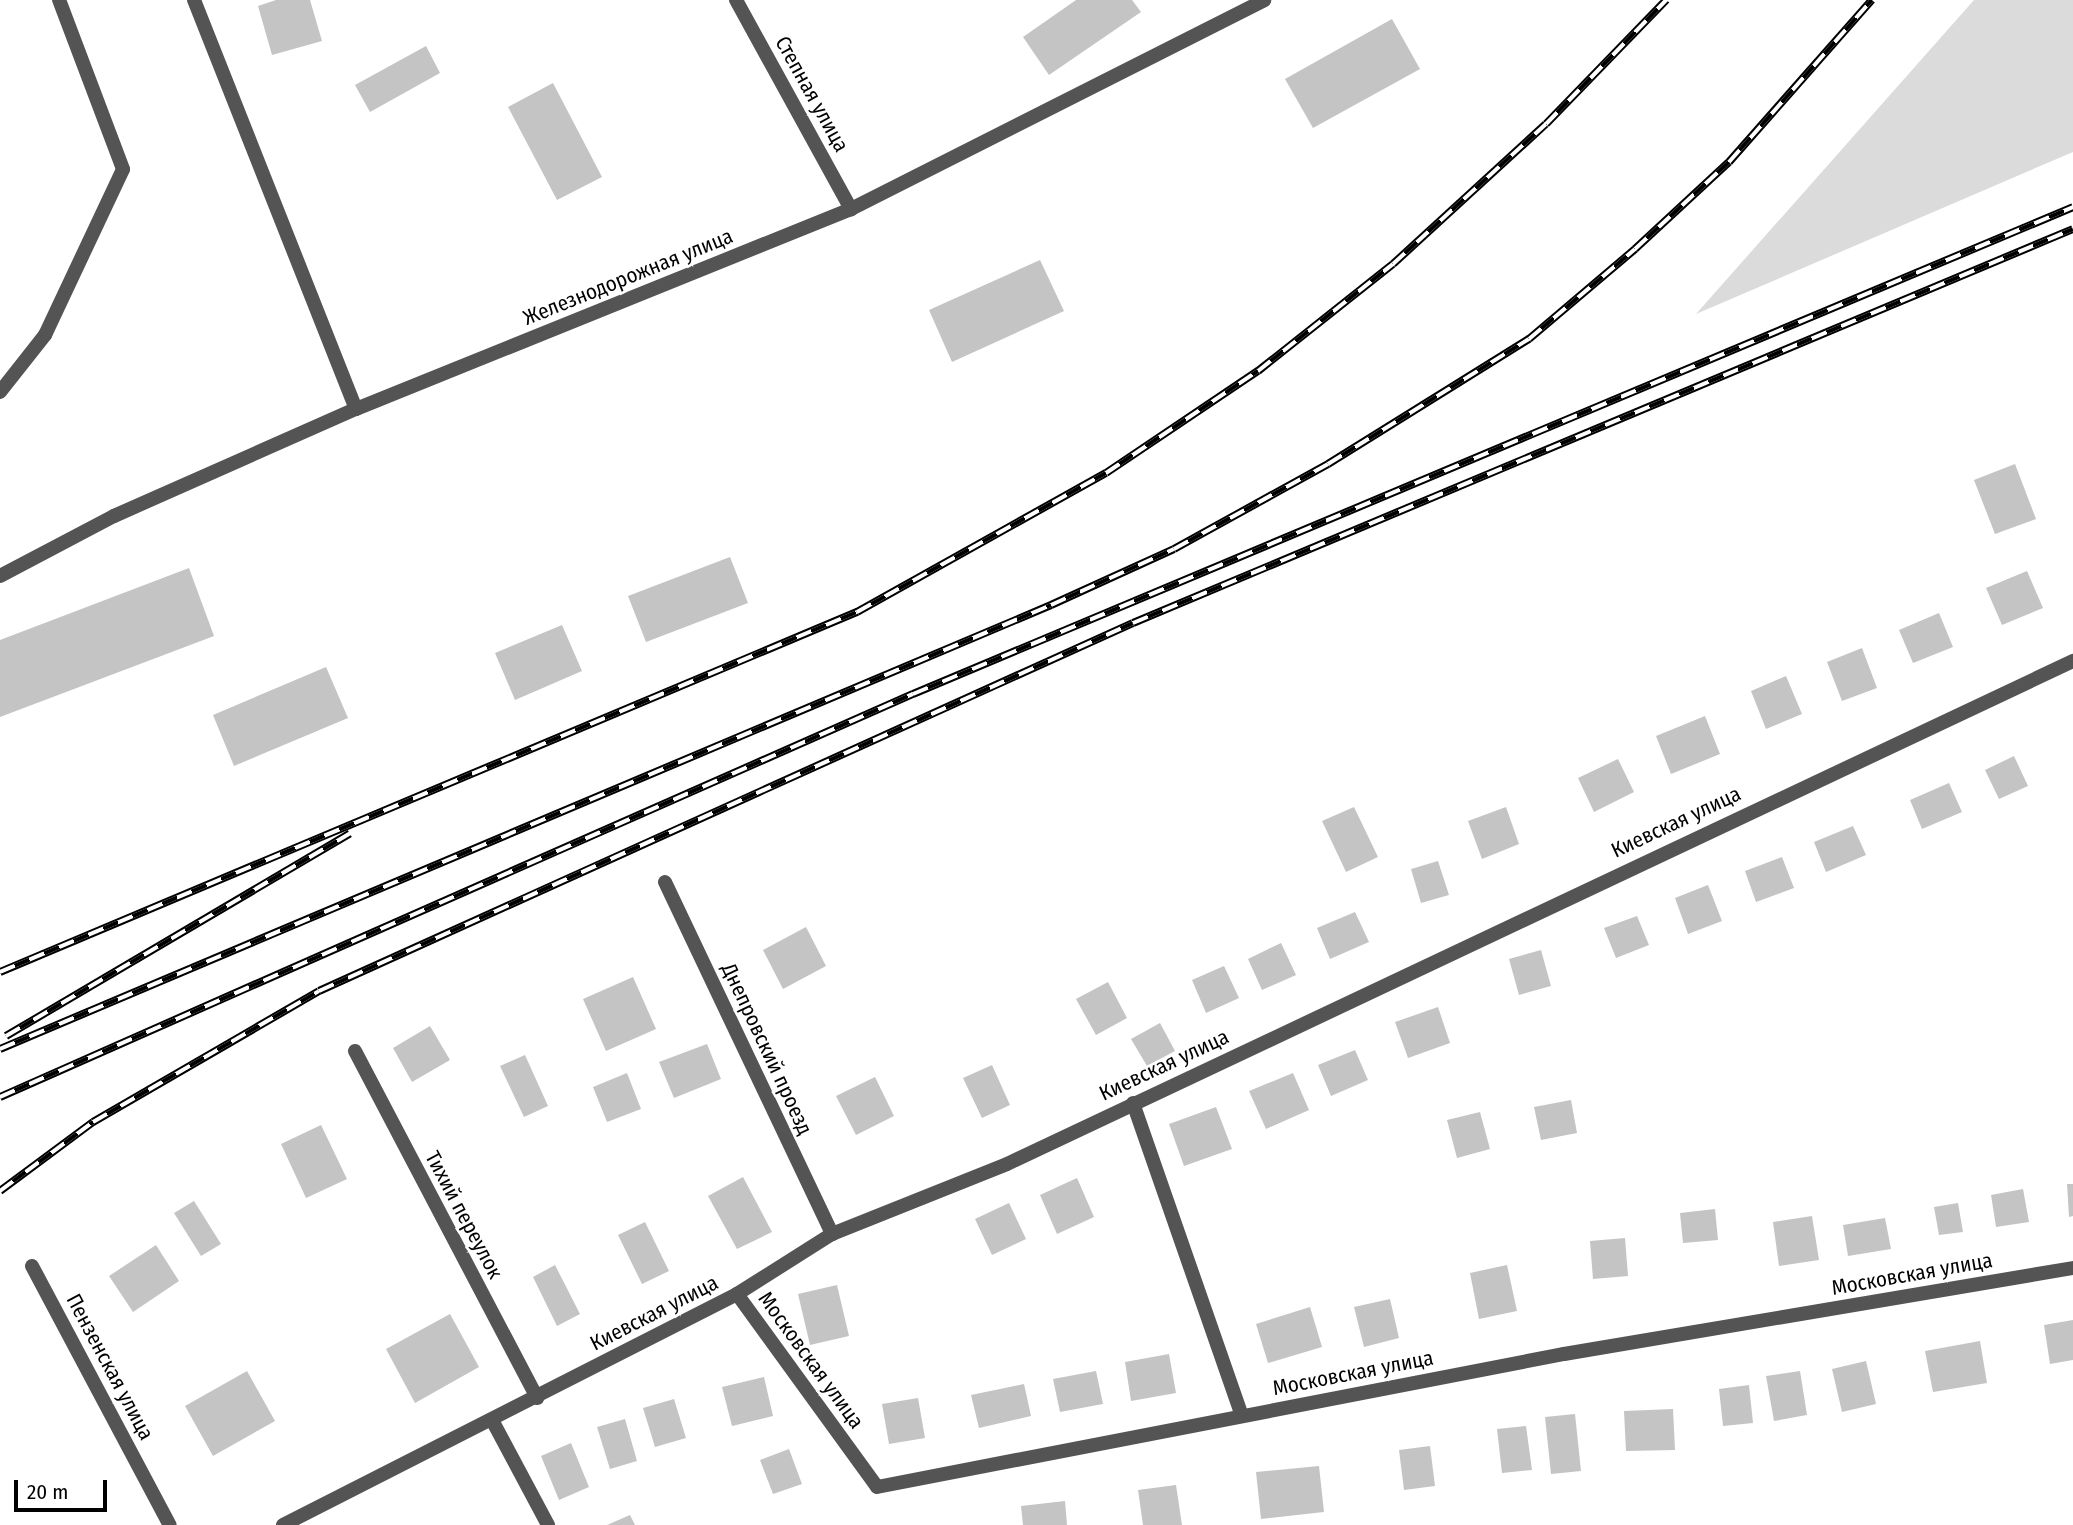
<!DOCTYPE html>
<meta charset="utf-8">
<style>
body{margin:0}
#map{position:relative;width:2073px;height:1525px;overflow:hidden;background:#fff;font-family:"Fira Sans Condensed",sans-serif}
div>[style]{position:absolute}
.green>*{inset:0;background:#dbdbdb}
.building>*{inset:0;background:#c4c4c4}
.lane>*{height:14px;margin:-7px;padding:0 7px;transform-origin:7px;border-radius:7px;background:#545454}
.street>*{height:14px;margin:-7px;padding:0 7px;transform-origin:7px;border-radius:7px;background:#545454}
.rail>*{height:8px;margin-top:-4px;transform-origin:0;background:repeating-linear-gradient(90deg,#fff 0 16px,#000 0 32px);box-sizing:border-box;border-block:2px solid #000}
span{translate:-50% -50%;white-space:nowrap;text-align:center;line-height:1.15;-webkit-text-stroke:5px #fff;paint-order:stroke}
.street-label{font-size:21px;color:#000}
.scale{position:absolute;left:14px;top:1480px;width:93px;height:32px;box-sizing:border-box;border:4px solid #000;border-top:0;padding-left:9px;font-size:21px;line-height:24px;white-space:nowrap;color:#000;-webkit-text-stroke:5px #fff;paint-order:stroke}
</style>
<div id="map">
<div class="green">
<i style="clip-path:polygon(1974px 0,2073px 0,2073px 152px,1696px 314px)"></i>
</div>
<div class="building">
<i style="clip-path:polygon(276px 0,310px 0,322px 41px,272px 55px,258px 6px)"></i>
<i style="clip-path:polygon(1076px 0,1132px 0,1141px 12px,1049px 75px,1023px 37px)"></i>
<i style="clip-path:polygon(1392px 19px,1420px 69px,1313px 128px,1285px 79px)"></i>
<i style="clip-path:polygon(426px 46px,440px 73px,370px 112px,355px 85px)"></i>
<i style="clip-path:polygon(553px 83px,602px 177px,557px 200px,508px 107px)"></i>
<i style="clip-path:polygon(1040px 260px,1064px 311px,952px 362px,929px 310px)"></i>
<i style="clip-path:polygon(2015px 464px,2036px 519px,1995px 534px,1974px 480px)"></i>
<i style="clip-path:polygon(730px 557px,748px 603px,646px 642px,628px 596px)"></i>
<i style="clip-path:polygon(189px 568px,214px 636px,0 717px,0 640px)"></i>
<i style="clip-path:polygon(2027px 571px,2043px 608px,2002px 625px,1986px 588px)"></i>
<i style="clip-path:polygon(1939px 613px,1953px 647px,1913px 663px,1899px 630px)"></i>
<i style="clip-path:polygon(562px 625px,582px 671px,515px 700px,495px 653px)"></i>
<i style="clip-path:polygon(1862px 648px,1877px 688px,1842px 701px,1827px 662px)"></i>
<i style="clip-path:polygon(326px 667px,348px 718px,234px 766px,213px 715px)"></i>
<i style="clip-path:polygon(1786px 676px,1802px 714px,1766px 729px,1751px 691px)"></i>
<i style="clip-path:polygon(1705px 716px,1720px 754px,1671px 774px,1656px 736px)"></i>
<i style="clip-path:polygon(2014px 756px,2028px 786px,1999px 799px,1985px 770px)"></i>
<i style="clip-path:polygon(1618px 759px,1634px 792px,1594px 812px,1578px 778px)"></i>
<i style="clip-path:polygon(1949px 783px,1962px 812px,1922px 829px,1910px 800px)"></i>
<i style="clip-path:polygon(1354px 807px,1378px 857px,1346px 872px,1322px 821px)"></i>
<i style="clip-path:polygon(1506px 807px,1519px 844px,1482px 859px,1468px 821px)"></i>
<i style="clip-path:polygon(1853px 826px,1866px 855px,1826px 872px,1814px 842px)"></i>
<i style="clip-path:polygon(1782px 857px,1794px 888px,1756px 902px,1745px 871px)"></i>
<i style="clip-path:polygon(1438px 861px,1449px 895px,1421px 903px,1411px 869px)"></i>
<i style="clip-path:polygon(1708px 885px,1722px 921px,1688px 934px,1675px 898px)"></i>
<i style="clip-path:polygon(1355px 912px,1369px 942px,1330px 959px,1317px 928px)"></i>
<i style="clip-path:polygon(1637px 916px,1649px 945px,1616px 958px,1604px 928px)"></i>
<i style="clip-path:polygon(806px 927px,826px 966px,783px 989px,763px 950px)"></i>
<i style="clip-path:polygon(1281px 943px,1296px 975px,1262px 990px,1248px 959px)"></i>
<i style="clip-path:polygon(1541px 950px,1551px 986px,1519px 995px,1509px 959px)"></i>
<i style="clip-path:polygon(1224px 966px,1239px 998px,1206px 1013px,1192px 980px)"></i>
<i style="clip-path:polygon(633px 977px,656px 1029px,606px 1051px,583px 999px)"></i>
<i style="clip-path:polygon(1108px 982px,1127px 1018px,1096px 1035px,1076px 999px)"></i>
<i style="clip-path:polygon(1438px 1007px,1450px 1043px,1408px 1058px,1395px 1022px)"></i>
<i style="clip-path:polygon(1160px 1023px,1175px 1051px,1147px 1066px,1131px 1039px)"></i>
<i style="clip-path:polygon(430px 1026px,450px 1060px,412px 1082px,393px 1048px)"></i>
<i style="clip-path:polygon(707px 1044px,721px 1079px,674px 1098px,659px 1062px)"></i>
<i style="clip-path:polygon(1355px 1050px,1368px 1080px,1331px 1096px,1318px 1065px)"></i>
<i style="clip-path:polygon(525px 1055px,548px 1106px,524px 1117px,500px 1066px)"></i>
<i style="clip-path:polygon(992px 1065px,1010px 1105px,982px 1118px,963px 1078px)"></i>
<i style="clip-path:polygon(627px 1073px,641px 1109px,607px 1122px,593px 1087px)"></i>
<i style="clip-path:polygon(1293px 1073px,1309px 1110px,1266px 1129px,1249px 1091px)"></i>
<i style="clip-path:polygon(875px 1077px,894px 1116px,856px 1135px,836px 1096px)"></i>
<i style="clip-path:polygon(1571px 1100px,1577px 1133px,1541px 1140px,1534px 1107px)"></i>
<i style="clip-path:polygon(1216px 1107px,1232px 1149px,1184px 1166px,1169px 1124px)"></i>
<i style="clip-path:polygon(1480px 1112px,1490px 1149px,1457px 1158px,1447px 1120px)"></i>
<i style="clip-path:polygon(321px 1125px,347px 1179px,306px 1198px,281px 1144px)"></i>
<i style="clip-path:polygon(743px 1177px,772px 1232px,737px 1249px,708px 1196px)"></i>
<i style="clip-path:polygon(1077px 1178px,1094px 1217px,1057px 1234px,1040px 1195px)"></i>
<i style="clip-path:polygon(2067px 1184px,2073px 1184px,2073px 1216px,2069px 1217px)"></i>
<i style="clip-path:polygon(2023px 1189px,2029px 1222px,1996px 1227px,1991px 1195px)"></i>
<i style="clip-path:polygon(194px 1201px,221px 1244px,201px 1256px,174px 1213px)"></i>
<i style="clip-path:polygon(1009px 1203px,1026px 1239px,992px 1255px,975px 1219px)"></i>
<i style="clip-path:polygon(1958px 1203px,1963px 1232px,1939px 1235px,1934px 1207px)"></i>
<i style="clip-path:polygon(1715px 1209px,1718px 1240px,1683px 1243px,1680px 1213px)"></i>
<i style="clip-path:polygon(1812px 1216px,1819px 1260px,1779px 1266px,1773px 1222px)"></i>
<i style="clip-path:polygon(1885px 1218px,1891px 1249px,1848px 1256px,1843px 1225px)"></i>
<i style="clip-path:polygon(645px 1222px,669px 1271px,642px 1284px,618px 1235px)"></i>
<i style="clip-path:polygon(1625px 1238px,1628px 1276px,1593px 1279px,1590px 1241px)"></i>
<i style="clip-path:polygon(156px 1245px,179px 1281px,133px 1312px,109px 1276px)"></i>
<i style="clip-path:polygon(555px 1265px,580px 1314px,557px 1326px,533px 1277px)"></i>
<i style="clip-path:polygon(1507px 1265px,1517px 1311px,1479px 1319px,1470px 1273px)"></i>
<i style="clip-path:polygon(837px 1285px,849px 1336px,810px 1345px,798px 1294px)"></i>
<i style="clip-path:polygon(1390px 1299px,1399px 1338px,1364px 1347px,1354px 1307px)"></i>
<i style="clip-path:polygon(1310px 1307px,1322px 1347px,1268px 1363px,1256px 1324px)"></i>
<i style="clip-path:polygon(450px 1314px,479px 1367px,415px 1403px,386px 1349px)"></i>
<i style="clip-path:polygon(2073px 1320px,2073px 1360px,2050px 1364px,2044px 1325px)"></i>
<i style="clip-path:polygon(1980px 1341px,1987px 1383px,1933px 1392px,1925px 1351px)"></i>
<i style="clip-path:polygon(1169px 1354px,1176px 1393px,1131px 1401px,1125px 1362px)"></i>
<i style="clip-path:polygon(1866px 1361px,1876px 1404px,1842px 1412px,1832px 1369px)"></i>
<i style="clip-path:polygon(247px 1371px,275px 1421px,213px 1456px,185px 1406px)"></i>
<i style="clip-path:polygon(1096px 1371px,1103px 1404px,1060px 1412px,1053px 1379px)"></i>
<i style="clip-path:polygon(1800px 1371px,1807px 1415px,1774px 1421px,1766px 1376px)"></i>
<i style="clip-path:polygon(764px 1377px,773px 1416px,732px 1426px,722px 1387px)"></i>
<i style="clip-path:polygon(1024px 1384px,1031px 1416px,979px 1428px,971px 1395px)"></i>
<i style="clip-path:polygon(1749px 1385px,1753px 1423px,1723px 1426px,1719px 1389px)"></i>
<i style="clip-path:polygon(918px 1398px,925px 1438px,889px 1444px,882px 1404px)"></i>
<i style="clip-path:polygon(674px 1399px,686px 1438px,655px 1447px,643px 1408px)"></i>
<i style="clip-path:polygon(1673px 1409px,1675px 1450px,1626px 1451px,1624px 1411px)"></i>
<i style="clip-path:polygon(1575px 1414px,1581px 1471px,1551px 1474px,1545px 1417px)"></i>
<i style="clip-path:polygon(625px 1419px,637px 1461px,610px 1469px,597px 1427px)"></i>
<i style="clip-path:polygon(1526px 1426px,1532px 1470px,1502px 1473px,1497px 1429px)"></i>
<i style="clip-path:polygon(571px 1443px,589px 1487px,559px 1500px,541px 1456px)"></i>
<i style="clip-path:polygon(1430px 1446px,1435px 1486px,1404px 1490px,1399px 1450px)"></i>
<i style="clip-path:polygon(789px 1449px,802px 1484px,773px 1494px,760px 1460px)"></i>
<i style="clip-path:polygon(1319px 1466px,1324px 1512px,1261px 1519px,1256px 1472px)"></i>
<i style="clip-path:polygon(1176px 1485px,1182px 1525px,1143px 1525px,1138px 1490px)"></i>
<i style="clip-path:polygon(1065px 1501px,1067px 1525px,1023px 1525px,1021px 1506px)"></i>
<i style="clip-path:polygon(630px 1515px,635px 1525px,607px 1525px)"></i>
</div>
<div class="lane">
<i style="left:1133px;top:1103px;width:331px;rotate:70.8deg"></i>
</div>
<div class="street">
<i style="left:194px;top:0;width:440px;rotate:68.4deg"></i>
<i style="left:736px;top:0;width:239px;rotate:61.2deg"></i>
<i style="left:0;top:392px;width:73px;rotate:-51.7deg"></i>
<i style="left:45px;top:335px;width:183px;rotate:-64.8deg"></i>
<i style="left:123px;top:169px;width:181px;rotate:-110.7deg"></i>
<i style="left:0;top:576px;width:129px;rotate:-27.8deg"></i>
<i style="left:114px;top:516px;width:265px;rotate:-23.9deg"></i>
<i style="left:356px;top:409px;width:534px;rotate:-22deg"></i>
<i style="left:851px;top:209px;width:463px;rotate:-26.8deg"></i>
<i style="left:665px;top:882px;width:390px;rotate:64.6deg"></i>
<i style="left:355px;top:1051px;width:392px;rotate:62.3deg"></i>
<i style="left:32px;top:1266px;width:293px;rotate:62deg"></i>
<i style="left:737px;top:1294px;width:238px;rotate:54deg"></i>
<i style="left:877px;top:1487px;width:700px;rotate:-10.96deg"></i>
<i style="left:1564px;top:1354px;width:516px;rotate:-9.59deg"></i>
<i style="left:492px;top:1420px;width:119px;rotate:61.9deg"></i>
<i style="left:283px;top:1525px;width:509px;rotate:-26.97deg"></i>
<i style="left:737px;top:1294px;width:112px;rotate:-32.3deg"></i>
<i style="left:832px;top:1234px;width:188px;rotate:-21.8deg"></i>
<i style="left:1007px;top:1164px;width:1179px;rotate:-25.26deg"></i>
</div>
<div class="rail">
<i style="left:0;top:972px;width:930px;rotate:-22.79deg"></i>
<i style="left:857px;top:612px;width:285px;rotate:-29.2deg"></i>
<i style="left:1106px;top:473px;width:183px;rotate:-33.9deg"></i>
<i style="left:1258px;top:371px;width:172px;rotate:-38.4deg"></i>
<i style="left:1393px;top:264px;width:207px;rotate:-42.5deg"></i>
<i style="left:1546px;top:124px;width:173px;rotate:-45.9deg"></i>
<i style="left:6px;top:1036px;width:399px;rotate:-30.5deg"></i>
<i style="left:0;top:1049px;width:1141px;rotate:-22.9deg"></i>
<i style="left:1051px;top:605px;width:135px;rotate:-24.5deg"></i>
<i style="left:1174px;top:549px;width:176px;rotate:-28.9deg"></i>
<i style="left:1328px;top:464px;width:237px;rotate:-31.9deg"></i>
<i style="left:1529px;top:339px;width:139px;rotate:-40.3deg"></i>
<i style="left:1635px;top:249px;width:128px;rotate:-42.8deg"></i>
<i style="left:1729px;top:162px;width:216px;rotate:-48.6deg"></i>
<i style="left:0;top:1097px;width:998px;rotate:-23.82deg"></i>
<i style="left:913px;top:694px;width:1258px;rotate:-22.77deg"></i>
<i style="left:0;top:1191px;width:116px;rotate:-36.6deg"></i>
<i style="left:93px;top:1122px;width:261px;rotate:-30.1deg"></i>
<i style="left:319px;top:991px;width:893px;rotate:-24.33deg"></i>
<i style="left:1133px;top:623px;width:1019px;rotate:-22.74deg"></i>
</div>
<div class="street-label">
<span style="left:812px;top:94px;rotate:61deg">Степная улица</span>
<span style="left:628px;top:277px;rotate:-22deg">Железнодорожная улица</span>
<span style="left:1676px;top:822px;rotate:-25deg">Киевская улица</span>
<span style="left:767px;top:1049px;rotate:65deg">Днепровский проезд</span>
<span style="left:1164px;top:1065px;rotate:-25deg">Киевская улица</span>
<span style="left:464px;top:1215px;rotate:62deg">Тихий переулок</span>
<span style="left:1912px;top:1274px;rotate:-10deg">Московская улица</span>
<span style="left:654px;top:1313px;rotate:-27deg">Киевская улица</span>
<span style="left:811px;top:1360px;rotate:54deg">Московская улица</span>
<span style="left:110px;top:1367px;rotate:62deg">Пензенская улица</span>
<span style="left:1353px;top:1373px;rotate:-11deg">Московская улица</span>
</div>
<div class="scale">20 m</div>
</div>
